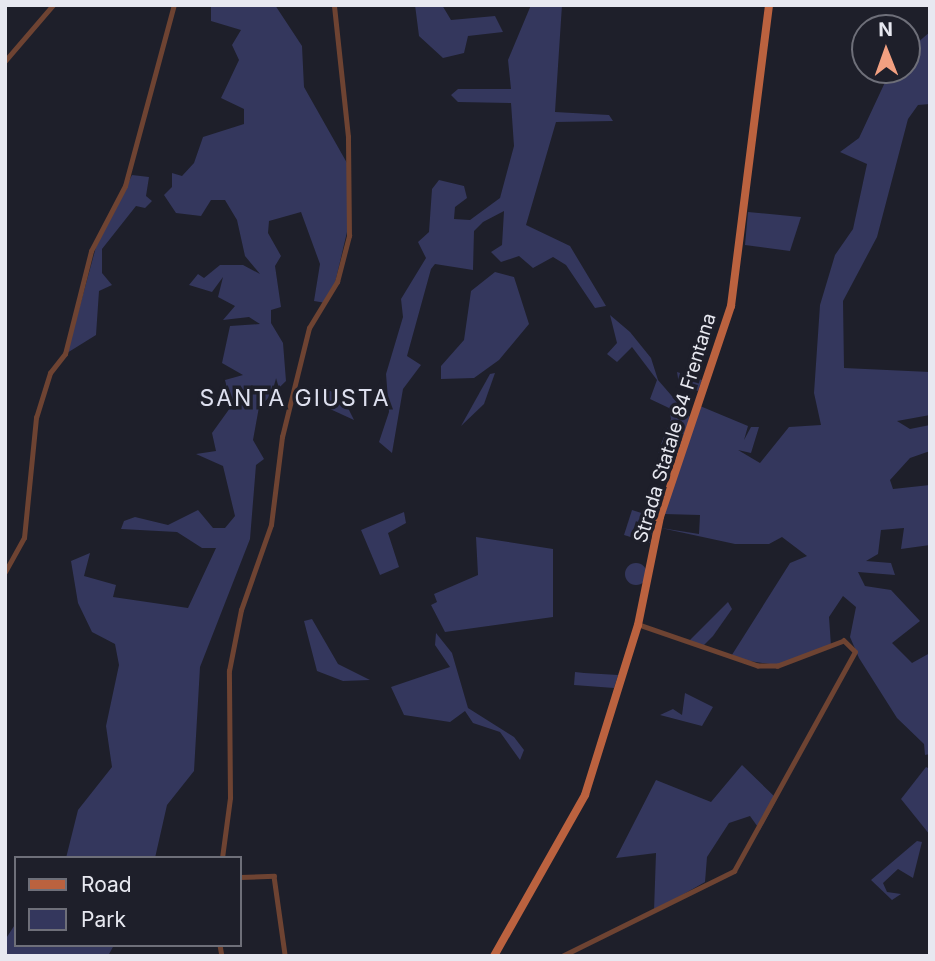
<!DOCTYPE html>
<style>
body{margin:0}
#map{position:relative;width:935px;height:961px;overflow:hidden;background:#1e1f2a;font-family:Inter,sans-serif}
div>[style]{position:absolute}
.green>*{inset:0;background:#34375d}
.round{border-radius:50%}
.minor>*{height:4.5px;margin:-2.25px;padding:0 2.25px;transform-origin:2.25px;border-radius:2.25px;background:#6e4332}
.primary>*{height:8px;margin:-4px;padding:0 4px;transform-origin:4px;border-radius:4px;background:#bb623f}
span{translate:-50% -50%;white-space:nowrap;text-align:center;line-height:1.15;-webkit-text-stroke:7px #1e1f2a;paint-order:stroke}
.street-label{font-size:19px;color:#e7e8f0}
.quarter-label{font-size:23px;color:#dee0ef;letter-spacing:2px}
.frame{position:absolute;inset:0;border:7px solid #e7e8f0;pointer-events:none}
.legend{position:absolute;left:14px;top:856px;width:228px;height:91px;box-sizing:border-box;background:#1e1f2a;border:2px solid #6e6f79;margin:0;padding:9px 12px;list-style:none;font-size:21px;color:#e7e8f0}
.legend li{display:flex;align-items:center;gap:14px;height:35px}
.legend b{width:35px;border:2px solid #6e6f79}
.north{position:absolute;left:851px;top:14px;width:70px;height:70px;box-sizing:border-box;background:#1e1f2a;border:2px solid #6e6f79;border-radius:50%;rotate:359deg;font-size:19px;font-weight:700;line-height:28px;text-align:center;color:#e7e8f0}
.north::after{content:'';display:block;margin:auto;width:24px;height:32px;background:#f2a081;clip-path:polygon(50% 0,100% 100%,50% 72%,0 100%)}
</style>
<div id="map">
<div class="green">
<i style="clip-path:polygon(275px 5px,302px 46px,304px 87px,347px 163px,347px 232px,335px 283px,326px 303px,314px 301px,320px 264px,301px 212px,269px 221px,268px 233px,281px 256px,275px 266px,281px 307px,271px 310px,271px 323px,283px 343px,286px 381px,259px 407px,253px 440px,264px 459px,256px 465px,250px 539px,200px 667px,194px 771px,167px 805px,155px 858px,66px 858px,78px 810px,112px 767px,106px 726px,119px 665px,115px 644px,92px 632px,78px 603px,71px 561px,90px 553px,84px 576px,116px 585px,113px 597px,188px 608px,216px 548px,202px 548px,177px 532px,121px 529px,124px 521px,135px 517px,168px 525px,198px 510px,213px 528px,225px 528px,235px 516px,223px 466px,196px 454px,216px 451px,212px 433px,230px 408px,225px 380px,243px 375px,222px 363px,230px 326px,260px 324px,249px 317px,223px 320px,235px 306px,218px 297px,223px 277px,212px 292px,189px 285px,198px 274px,204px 278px,220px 265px,243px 265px,260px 274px,245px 256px,237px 220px,225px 200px,211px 200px,201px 216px,176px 213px,164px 195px,172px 187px,172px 173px,182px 176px,194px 163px,203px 137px,244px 124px,244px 109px,221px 98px,239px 60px,232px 45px,241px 30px,211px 21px,211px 6px)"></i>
<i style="clip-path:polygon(415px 5px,442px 5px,451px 20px,495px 16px,503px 32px,468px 36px,464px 53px,443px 58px,419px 36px)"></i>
<i style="clip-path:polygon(531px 5px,562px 5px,555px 112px,609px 115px,613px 121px,556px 122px,526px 225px,570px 246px,606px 306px,595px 308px,566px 265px,553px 257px,533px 268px,519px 256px,501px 262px,491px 252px,502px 245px,504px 211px,483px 222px,474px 231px,473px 270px,435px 264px,431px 269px,407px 356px,421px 365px,403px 389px,392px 453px,379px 442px,389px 412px,386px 374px,403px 317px,401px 299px,426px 258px,418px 242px,429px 232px,432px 189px,439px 180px,464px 186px,467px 198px,455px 207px,454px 219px,470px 220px,500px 198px,514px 146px,511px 103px,458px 102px,451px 95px,458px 89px,511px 89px,508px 60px)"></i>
<i style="clip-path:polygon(930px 32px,930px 104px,918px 105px,908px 119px,877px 237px,843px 301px,844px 368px,930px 372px,930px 415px,897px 421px,910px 429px,930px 425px,930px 451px,910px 458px,890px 480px,893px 489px,930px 485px,930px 545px,901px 549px,904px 528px,881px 530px,878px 554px,866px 561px,891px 563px,895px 575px,858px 572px,865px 586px,891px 590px,920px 621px,892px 643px,912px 663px,930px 653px,930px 754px,925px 755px,924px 744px,897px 718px,859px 658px,850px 637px,856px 607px,843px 596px,829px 617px,831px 646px,776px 665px,730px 658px,790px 563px,807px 556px,782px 537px,769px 544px,735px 544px,661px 528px,699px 534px,700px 515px,664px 514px,700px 406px,748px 426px,744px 440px,751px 427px,759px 427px,751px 453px,738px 450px,760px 463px,789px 427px,821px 425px,814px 393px,820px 305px,835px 255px,853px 229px,867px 164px,840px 152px,859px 138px,887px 78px,907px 70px,907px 39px,917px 43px)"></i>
<i style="clip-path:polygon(132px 175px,149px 177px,146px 196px,152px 201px,145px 208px,136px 206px,102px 249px,102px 273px,112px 285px,99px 291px,96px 335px,67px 353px,96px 247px)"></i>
<i style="clip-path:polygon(748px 212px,801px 217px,790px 251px,745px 245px)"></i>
<i style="clip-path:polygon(495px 272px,514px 277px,529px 324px,499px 360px,474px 378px,441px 379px,441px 366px,464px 340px,471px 291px)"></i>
<i style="clip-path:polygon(610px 315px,630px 332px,651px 358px,658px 380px,690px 417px,674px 462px,658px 452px,671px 419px,669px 408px,650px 399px,657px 380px,632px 347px,617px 362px,607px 354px,617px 343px)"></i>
<i style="clip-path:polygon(677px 372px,702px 380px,698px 391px,679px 384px)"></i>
<i style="clip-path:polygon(495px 373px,484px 404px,461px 426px,490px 374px)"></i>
<i style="clip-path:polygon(328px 390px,342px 396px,354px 420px,330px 409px)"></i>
<i style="clip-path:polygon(632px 510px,654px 517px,650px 543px,624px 535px)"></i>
<i style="clip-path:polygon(404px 512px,406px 523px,388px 533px,399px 567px,380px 575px,361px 530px)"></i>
<i style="clip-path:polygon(476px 537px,553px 549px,553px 617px,445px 632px,431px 605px,437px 602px,434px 594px,478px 575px)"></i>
<i class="round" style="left:625px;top:563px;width:22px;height:22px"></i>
<i style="clip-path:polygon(728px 602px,732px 609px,713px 636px,702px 647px,689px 641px)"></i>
<i style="clip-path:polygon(312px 619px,338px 664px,370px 680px,343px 681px,317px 671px,304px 621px)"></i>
<i style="clip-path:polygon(436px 633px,452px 653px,468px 708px,514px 737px,524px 750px,520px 760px,500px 732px,473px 723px,465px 711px,450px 722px,404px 715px,391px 687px,450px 667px,435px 645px)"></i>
<i style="clip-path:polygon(575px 672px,584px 673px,618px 675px,614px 688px,574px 685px)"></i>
<i style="clip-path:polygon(685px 693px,713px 707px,702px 726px,660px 715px,673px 709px,682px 715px)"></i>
<i style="clip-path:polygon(742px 765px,777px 799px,760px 830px,750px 816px,729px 823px,707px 857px,705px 882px,654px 911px,656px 853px,616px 858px,656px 780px,711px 802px)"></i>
<i style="clip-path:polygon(926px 767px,930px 769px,930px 835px,901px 799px)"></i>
<i style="clip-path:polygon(917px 841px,922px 842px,913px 878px,898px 869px,883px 883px,887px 892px,901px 894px,892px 900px,871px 880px)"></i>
<i style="clip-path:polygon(16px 923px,16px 945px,114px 945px,108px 956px,5px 956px,5px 940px)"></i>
</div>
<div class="minor">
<i style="left:5px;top:61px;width:74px;rotate:-49.4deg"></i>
<i style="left:5px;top:572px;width:39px;rotate:-61deg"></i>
<i style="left:24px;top:538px;width:121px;rotate:-84.3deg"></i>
<i style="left:36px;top:418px;width:47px;rotate:-72.7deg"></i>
<i style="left:50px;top:373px;width:24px;rotate:-52deg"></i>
<i style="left:65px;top:354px;width:106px;rotate:-75.8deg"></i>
<i style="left:91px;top:251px;width:73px;rotate:-62.4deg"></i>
<i style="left:125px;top:186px;width:188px;rotate:-74.9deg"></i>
<i style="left:222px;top:858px;width:61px;rotate:-82.4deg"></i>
<i style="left:230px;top:798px;width:127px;rotate:-90.5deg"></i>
<i style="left:229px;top:671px;width:62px;rotate:-78.9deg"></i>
<i style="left:241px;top:610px;width:90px;rotate:-70.6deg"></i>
<i style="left:271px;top:525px;width:89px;rotate:-82.9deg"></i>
<i style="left:282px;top:437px;width:112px;rotate:-76.1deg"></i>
<i style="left:309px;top:328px;width:54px;rotate:-58.7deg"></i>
<i style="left:337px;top:282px;width:48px;rotate:-75.4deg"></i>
<i style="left:349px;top:236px;width:99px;rotate:-90.6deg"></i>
<i style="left:348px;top:137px;width:133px;rotate:-96.1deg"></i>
<i style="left:240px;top:877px;width:34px;rotate:-2deg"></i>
<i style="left:274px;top:876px;width:79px;rotate:82deg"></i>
<i style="left:220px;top:945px;width:11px;rotate:80deg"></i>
<i style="left:562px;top:956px;width:192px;rotate:-26.3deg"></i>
<i style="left:734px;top:871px;width:250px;rotate:-61.1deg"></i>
<i style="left:855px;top:652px;width:16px;rotate:-135deg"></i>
<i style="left:844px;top:641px;width:71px;rotate:159.3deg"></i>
<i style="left:778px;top:666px;width:20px;rotate:180deg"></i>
<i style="left:758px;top:666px;width:126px;rotate:-161deg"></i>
</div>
<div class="primary">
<i style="left:494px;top:956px;width:185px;rotate:-60.5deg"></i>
<i style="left:585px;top:795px;width:178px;rotate:-72.7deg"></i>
<i style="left:638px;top:625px;width:110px;rotate:-78.5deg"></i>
<i style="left:660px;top:517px;width:223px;rotate:-71.4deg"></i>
<i style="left:731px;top:306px;width:303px;rotate:-82.8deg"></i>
</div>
<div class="street-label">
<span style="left:675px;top:428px;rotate:-73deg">Strada Statale 84 Frentana</span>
</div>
<div class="quarter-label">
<span style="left:295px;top:398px">SANTA GIUSTA</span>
</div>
<div class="frame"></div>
<ul class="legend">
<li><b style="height:9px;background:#bb623f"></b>Road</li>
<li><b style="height:19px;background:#34375d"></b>Park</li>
</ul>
<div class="north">N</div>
</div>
